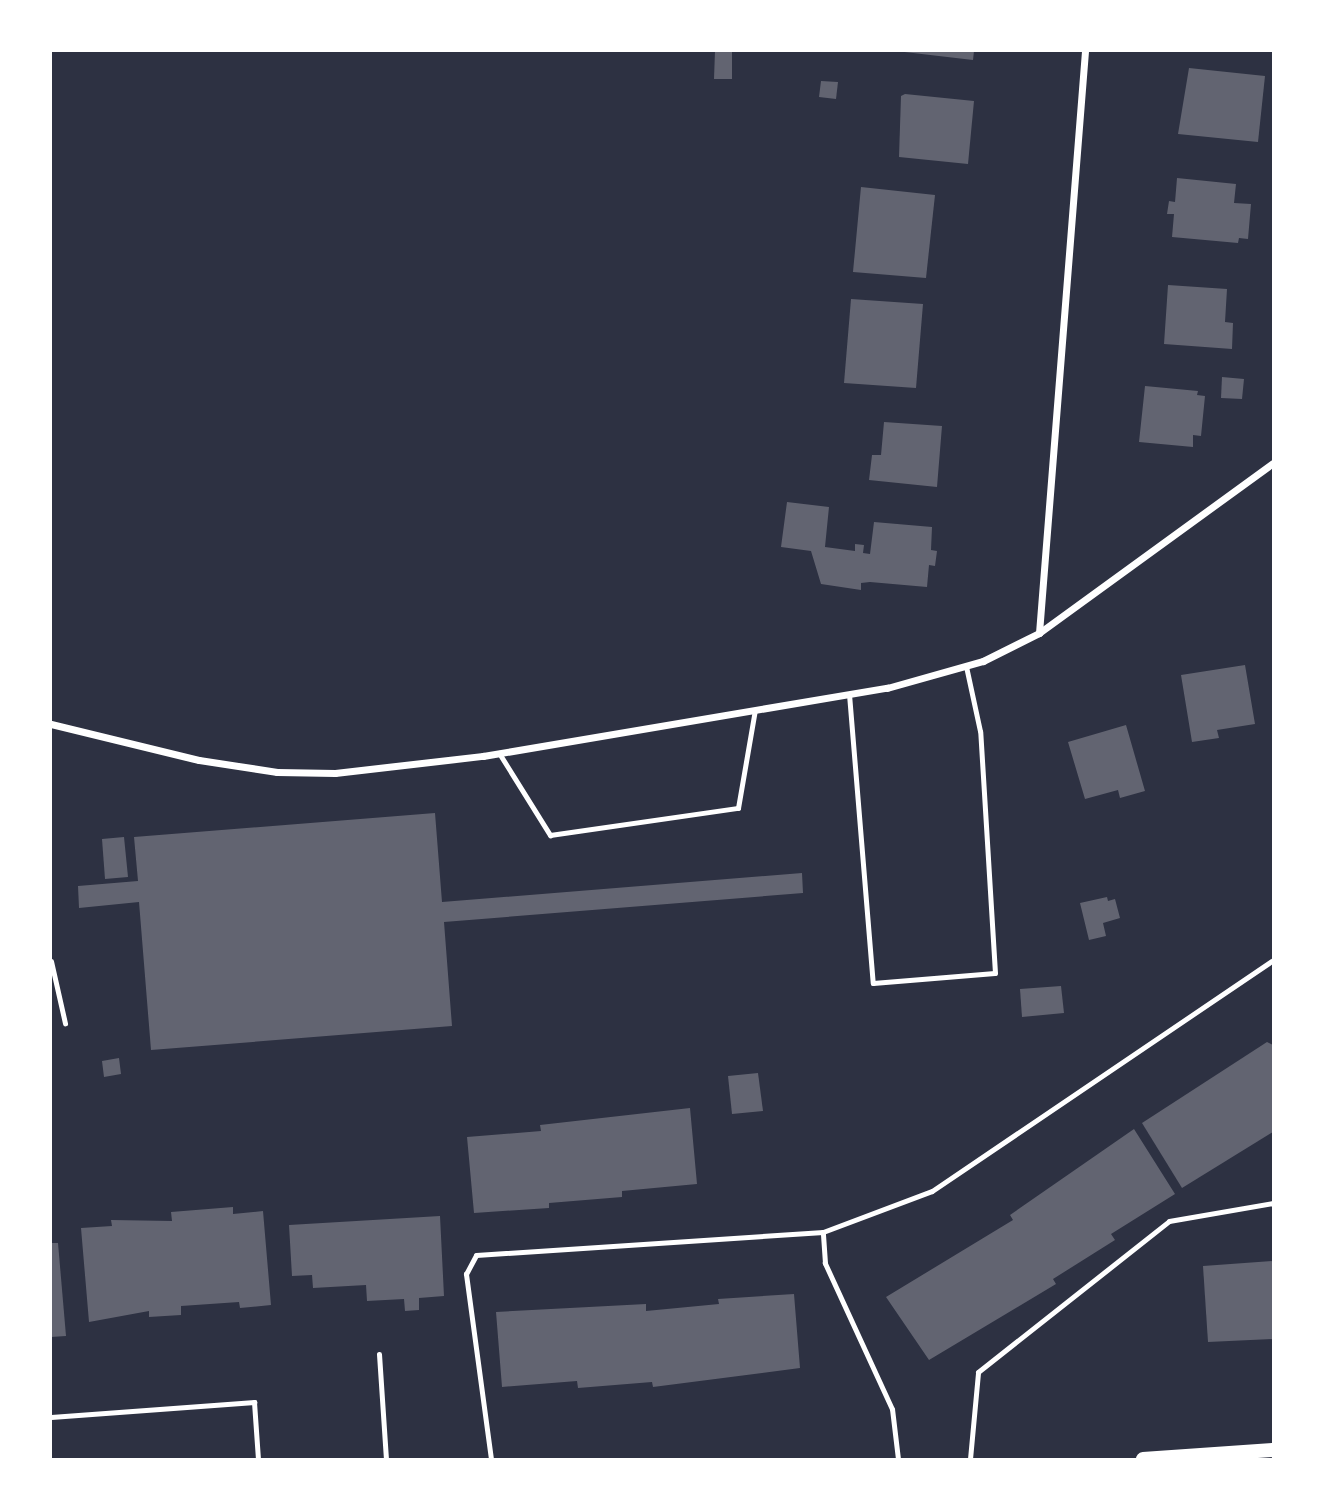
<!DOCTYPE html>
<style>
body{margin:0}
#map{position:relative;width:1324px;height:1510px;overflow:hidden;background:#2d3142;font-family:"Fira Sans",sans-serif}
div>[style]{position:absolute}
.building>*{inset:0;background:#626471}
.service>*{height:5px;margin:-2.5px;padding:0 2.5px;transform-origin:2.5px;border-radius:2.5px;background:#fff}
.minor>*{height:7px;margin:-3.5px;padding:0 3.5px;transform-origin:3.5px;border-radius:3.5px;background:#fff}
.secondary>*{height:14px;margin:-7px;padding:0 7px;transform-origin:7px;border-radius:7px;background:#fff}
span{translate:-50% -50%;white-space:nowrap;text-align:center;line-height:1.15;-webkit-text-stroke:5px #fff;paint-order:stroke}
.frame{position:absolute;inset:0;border:52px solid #fff;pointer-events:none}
</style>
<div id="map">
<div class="building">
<i style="clip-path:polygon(715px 51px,732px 51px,732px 79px,714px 79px)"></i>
<i style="clip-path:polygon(896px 51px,974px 51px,973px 60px)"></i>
<i style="clip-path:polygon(1189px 68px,1265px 76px,1258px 142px,1178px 134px)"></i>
<i style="clip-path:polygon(821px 81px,838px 82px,836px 99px,819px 97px)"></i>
<i style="clip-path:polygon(905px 94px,974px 101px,968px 164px,899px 157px,901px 96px)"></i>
<i style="clip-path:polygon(1177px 178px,1236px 184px,1234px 203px,1251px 204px,1248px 239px,1239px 238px,1238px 243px,1172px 237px,1174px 214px,1167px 214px,1169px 201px,1175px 202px)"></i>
<i style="clip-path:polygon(861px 187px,935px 195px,926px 278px,853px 272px)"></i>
<i style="clip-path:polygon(1168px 285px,1227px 289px,1225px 322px,1233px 323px,1232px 349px,1164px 344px)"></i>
<i style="clip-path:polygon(851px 299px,923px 304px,916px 388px,844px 383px)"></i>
<i style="clip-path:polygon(1222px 377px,1244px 379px,1242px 399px,1221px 398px)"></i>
<i style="clip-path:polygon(1145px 386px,1198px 391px,1197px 395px,1205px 396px,1201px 436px,1193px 435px,1193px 447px,1139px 442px)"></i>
<i style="clip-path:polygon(884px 422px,942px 426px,937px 487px,869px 480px,872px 455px,881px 455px)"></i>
<i style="clip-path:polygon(787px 502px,829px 507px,825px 547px,855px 551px,855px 544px,864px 545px,863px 553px,870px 554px,874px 522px,932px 527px,931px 550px,937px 551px,935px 566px,929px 565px,927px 587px,870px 582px,861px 583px,861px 590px,821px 584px,811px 551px,781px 547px)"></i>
<i style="clip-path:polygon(1245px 665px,1255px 724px,1217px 730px,1219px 738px,1192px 742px,1181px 675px)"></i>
<i style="clip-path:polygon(1126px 725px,1145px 791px,1120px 798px,1118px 790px,1085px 799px,1068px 742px)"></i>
<i style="clip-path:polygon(435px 813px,442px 902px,802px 873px,803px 893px,444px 922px,452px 1026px,151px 1050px,139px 902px,79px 908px,78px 886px,138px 881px,134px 837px)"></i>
<i style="clip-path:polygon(124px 837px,128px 877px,105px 879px,102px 839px)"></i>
<i style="clip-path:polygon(1107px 897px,1108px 901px,1115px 899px,1120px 918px,1103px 923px,1106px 936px,1089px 940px,1080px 903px)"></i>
<i style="clip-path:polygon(1061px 986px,1064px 1013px,1022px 1017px,1020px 989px)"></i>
<i style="clip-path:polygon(1267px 1042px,1273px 1045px,1273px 1132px,1182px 1188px,1142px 1123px)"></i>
<i style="clip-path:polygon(119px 1058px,121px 1074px,104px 1077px,102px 1061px)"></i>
<i style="clip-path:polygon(758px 1073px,763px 1111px,732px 1114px,728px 1076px)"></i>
<i style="clip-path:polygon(690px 1108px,697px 1184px,622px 1191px,622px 1197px,549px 1203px,549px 1208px,474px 1213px,467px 1137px,541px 1131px,540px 1125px)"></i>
<i style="clip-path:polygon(1134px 1129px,1175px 1194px,1111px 1234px,1115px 1240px,1053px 1279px,1056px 1284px,929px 1360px,886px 1297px,1013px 1220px,1010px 1215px)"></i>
<i style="clip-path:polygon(233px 1207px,233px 1214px,263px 1211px,271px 1305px,240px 1308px,239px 1302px,181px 1306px,181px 1315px,149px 1317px,149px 1311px,89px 1322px,81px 1228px,112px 1226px,111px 1220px,172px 1221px,171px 1212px)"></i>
<i style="clip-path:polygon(440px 1216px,444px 1296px,419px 1298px,419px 1310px,405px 1311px,404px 1299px,367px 1301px,366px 1285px,313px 1288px,312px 1275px,292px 1276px,289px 1225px)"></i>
<i style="clip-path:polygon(51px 1243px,58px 1243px,66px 1336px,51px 1337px)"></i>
<i style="clip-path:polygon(1273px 1261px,1273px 1339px,1208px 1342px,1203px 1266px)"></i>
<i style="clip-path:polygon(794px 1294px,800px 1368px,653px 1387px,652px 1382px,578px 1388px,577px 1381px,502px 1387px,496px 1312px,646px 1304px,646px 1311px,719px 1304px,718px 1299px)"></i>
</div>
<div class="service">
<i style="left:849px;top:694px;width:290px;rotate:85.3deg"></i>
<i style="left:873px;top:983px;width:122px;rotate:-4.7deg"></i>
<i style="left:995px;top:973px;width:242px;rotate:-93.5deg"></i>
<i style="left:980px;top:731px;width:66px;rotate:-102.2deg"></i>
<i style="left:499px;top:753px;width:97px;rotate:58.1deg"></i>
<i style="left:550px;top:835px;width:190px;rotate:-8.2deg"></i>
<i style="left:738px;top:808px;width:99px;rotate:-80.2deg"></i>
<i style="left:51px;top:961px;width:64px;rotate:77.3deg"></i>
<i style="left:379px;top:1354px;width:105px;rotate:86.2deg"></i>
<i style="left:51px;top:1417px;width:204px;rotate:-4.2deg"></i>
<i style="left:254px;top:1402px;width:57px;rotate:86deg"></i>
<i style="left:491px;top:1459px;width:187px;rotate:-97.7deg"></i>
<i style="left:466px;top:1274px;width:21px;rotate:-62deg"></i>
<i style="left:476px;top:1255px;width:348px;rotate:-3.8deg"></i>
<i style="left:898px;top:1459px;width:50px;rotate:-96.8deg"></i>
<i style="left:892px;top:1409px;width:161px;rotate:-114.7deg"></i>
<i style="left:825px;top:1263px;width:31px;rotate:-94deg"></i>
<i style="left:823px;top:1232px;width:116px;rotate:-20.6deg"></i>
<i style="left:932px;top:1191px;width:412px;rotate:-34.1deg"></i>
<i style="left:970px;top:1459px;width:87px;rotate:-84.7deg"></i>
<i style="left:978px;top:1372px;width:243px;rotate:-38.3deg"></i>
<i style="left:1169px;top:1221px;width:106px;rotate:-9.8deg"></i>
</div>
<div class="minor">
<i style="left:1039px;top:633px;width:584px;rotate:-85.48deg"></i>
<i style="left:51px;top:724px;width:152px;rotate:13.7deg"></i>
<i style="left:199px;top:760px;width:79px;rotate:8.7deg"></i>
<i style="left:277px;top:772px;width:58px;rotate:1deg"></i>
<i style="left:335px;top:773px;width:149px;rotate:-6.6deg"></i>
<i style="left:483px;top:756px;width:410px;rotate:-9.6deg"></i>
<i style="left:887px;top:688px;width:100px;rotate:-15.7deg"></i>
<i style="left:983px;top:661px;width:63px;rotate:-26.6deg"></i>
<i style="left:1039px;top:633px;width:289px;rotate:-36deg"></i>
</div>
<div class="secondary">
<i style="left:1143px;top:1459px;width:130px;rotate:-4deg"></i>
</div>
<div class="frame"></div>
</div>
